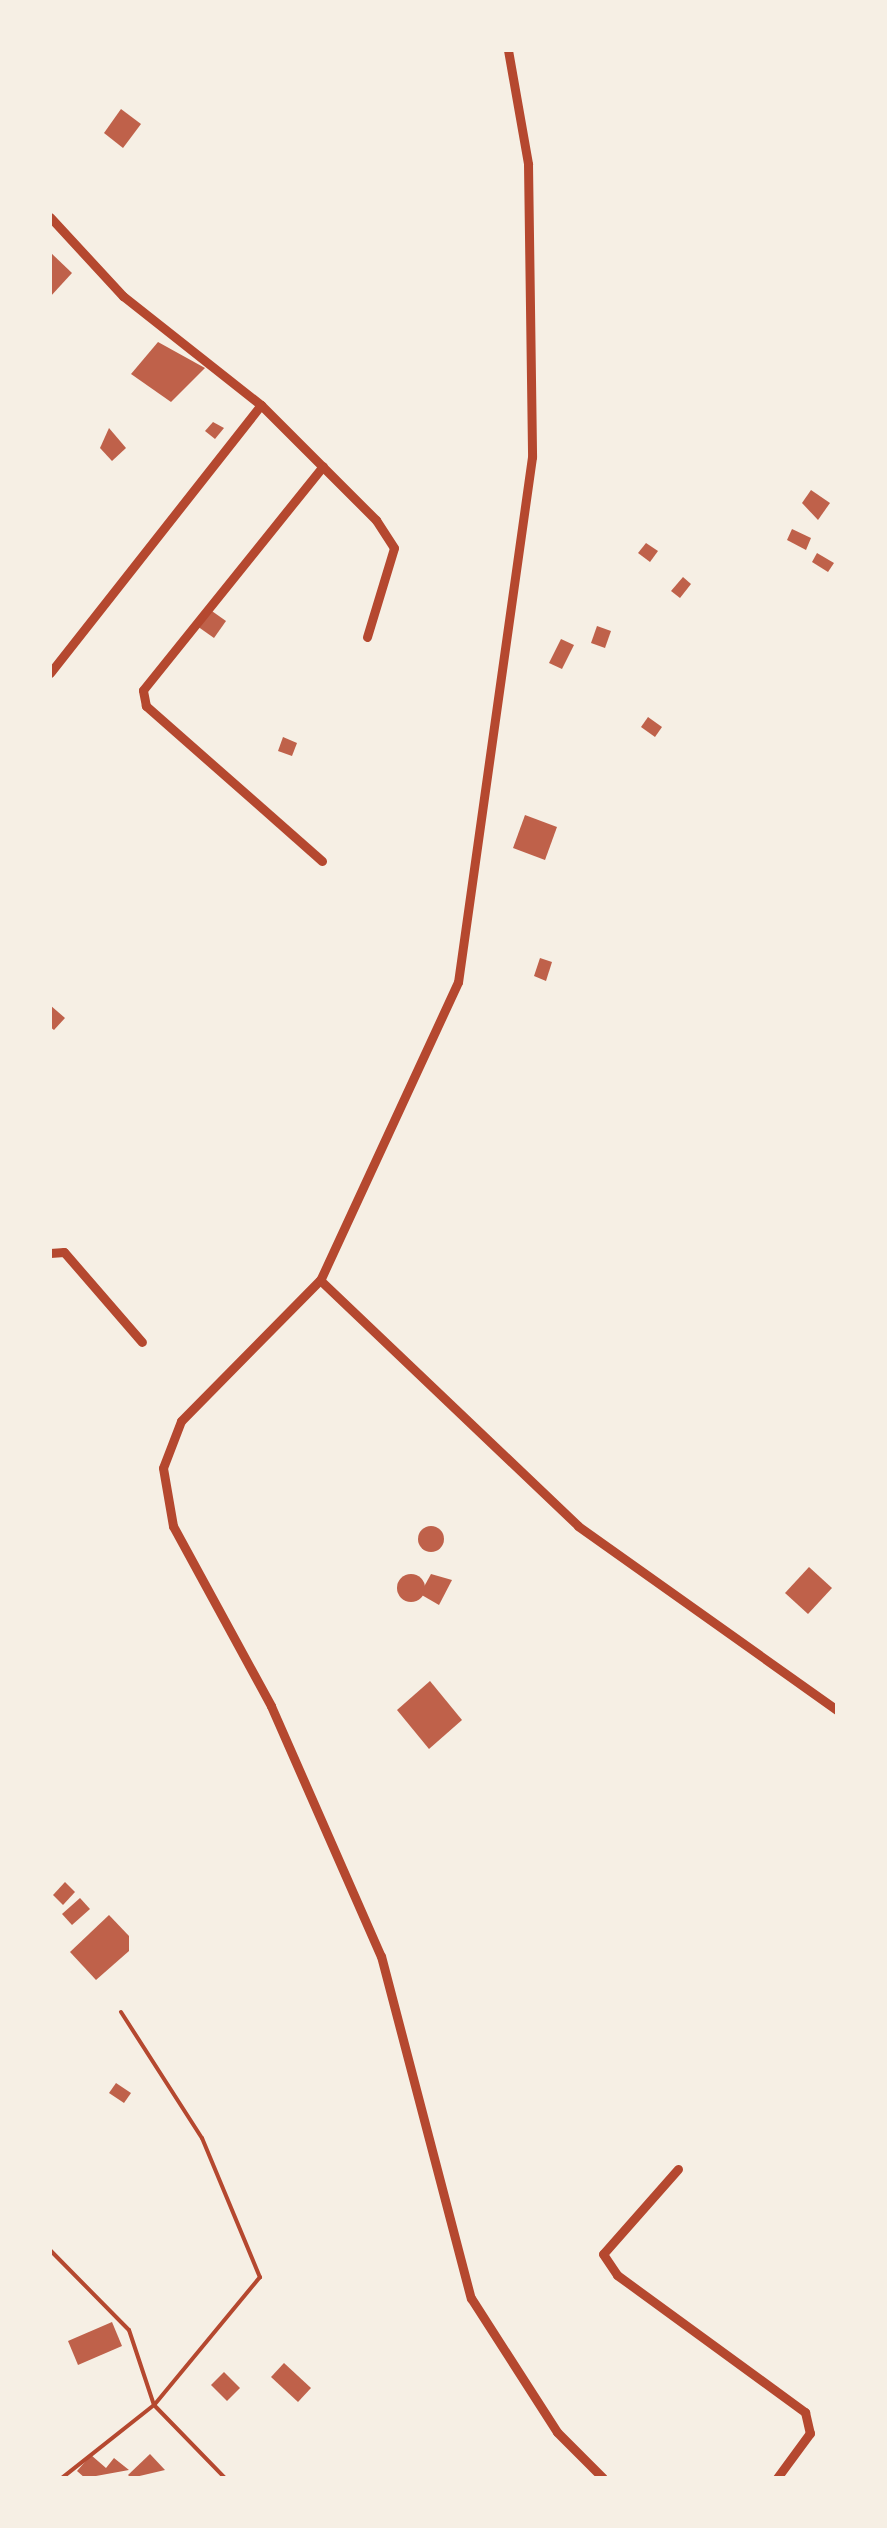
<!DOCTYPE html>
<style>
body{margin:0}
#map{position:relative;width:887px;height:2528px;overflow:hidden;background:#f6efe4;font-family:"Titillium Web",sans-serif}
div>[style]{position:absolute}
.building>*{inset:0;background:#bf614a}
.round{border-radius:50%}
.path>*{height:4px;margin:-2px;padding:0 2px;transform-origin:2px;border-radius:2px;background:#b5482f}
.minor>*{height:9px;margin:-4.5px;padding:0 4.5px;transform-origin:4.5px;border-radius:4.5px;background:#b5482f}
span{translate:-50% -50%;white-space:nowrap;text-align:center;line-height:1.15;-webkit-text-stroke:8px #f6efe4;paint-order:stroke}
.frame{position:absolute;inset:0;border:52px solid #f6efe4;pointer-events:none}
</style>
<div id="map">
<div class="building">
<i style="clip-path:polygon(121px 109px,141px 124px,123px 148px,104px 133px)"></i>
<i style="clip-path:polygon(50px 252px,72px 273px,50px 297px)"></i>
<i style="clip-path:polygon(158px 342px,205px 368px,171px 402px,131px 374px)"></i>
<i style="clip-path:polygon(213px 422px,224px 428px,215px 439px,205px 431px)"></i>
<i style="clip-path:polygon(109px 428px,126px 448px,112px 461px,100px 448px)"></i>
<i style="clip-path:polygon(811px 490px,830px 503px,818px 520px,802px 503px)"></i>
<i style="clip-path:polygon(792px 529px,811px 538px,806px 550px,787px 540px)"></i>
<i style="clip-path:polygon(646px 543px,658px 551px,650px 562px,638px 553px)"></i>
<i style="clip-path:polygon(817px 553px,834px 563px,828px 572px,812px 562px)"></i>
<i style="clip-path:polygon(683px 577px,691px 584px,680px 598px,671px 591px)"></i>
<i style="clip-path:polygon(209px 609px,226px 621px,214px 638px,197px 626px)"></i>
<i style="clip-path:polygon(597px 626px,611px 631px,605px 648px,591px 643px)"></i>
<i style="clip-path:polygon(561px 639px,574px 645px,562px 669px,549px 663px)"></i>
<i style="clip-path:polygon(648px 717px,662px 727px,655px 737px,641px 727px)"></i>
<i style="clip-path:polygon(283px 737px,297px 743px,292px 756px,278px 751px)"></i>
<i style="clip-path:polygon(525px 815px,557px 827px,545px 860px,513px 848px)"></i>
<i style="clip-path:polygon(540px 958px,552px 962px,546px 981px,534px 976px)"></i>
<i style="clip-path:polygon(50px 1005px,65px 1018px,54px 1030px,50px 1027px)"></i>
<i class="round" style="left:418px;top:1526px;width:26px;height:26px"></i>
<i style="clip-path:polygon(809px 1567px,832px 1588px,808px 1614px,785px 1593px)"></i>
<i style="clip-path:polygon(431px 1574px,452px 1580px,439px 1605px,420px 1594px)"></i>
<i class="round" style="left:397px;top:1574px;width:28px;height:28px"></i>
<i style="clip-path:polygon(430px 1681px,462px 1720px,429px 1749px,397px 1710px)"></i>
<i style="clip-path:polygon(65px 1882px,75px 1892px,63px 1905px,53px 1895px)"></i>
<i style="clip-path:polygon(80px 1898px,90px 1909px,72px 1925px,62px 1914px)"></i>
<i style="clip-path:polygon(109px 1915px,129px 1936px,129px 1951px,96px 1980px,70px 1952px)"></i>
<i style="clip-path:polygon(116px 2083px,131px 2093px,124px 2103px,109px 2093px)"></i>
<i style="clip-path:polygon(112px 2322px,122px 2346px,78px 2365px,68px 2341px)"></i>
<i style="clip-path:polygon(284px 2363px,311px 2388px,298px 2402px,271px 2377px)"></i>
<i style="clip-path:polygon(224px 2372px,240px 2388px,227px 2401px,211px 2385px)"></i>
<i style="clip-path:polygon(150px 2454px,165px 2470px,131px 2478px,128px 2475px)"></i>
<i style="clip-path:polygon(91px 2455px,106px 2468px,114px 2458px,129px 2470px,85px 2478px,77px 2471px)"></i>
</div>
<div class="path">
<i style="left:121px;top:2012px;width:150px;rotate:57.3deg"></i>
<i style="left:202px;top:2138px;width:151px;rotate:67.4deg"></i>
<i style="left:260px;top:2277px;width:166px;rotate:129.6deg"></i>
<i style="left:154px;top:2405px;width:102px;rotate:45.8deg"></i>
<i style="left:50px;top:2250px;width:112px;rotate:45.4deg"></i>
<i style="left:129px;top:2330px;width:79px;rotate:71.6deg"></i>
<i style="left:154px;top:2405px;width:117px;rotate:141.6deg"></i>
</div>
<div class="minor">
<i style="left:508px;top:50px;width:116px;rotate:80deg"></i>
<i style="left:528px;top:164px;width:293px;rotate:89.2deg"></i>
<i style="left:532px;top:457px;width:530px;rotate:98.02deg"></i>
<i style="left:458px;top:982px;width:328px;rotate:114.8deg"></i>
<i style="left:320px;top:1280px;width:198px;rotate:134.6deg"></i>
<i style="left:181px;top:1421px;width:50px;rotate:111deg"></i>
<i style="left:163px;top:1468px;width:59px;rotate:80.2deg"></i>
<i style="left:173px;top:1526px;width:205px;rotate:61.4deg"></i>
<i style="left:271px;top:1706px;width:273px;rotate:66.3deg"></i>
<i style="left:381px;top:1956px;width:354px;rotate:75.3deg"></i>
<i style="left:471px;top:2298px;width:159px;rotate:57.3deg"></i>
<i style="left:557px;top:2432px;width:65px;rotate:45deg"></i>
<i style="left:50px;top:217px;width:108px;rotate:47.3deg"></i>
<i style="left:123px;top:296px;width:176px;rotate:38.3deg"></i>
<i style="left:261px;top:405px;width:163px;rotate:45deg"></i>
<i style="left:376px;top:520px;width:33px;rotate:57deg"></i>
<i style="left:394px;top:548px;width:93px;rotate:106.9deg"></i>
<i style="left:50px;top:673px;width:341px;rotate:-51.8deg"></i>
<i style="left:322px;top:861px;width:235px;rotate:-138.6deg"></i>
<i style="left:146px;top:706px;width:16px;rotate:-101deg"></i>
<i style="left:143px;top:690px;width:287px;rotate:-51.2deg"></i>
<i style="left:50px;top:1253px;width:14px;rotate:-4deg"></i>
<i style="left:64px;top:1252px;width:119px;rotate:49.1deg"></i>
<i style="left:320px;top:1280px;width:356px;rotate:43.6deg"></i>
<i style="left:578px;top:1526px;width:318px;rotate:35.4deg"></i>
<i style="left:678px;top:2169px;width:113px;rotate:131.4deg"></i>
<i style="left:603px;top:2254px;width:25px;rotate:56deg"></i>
<i style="left:617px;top:2275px;width:233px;rotate:36.1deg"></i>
<i style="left:805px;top:2412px;width:22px;rotate:77deg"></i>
<i style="left:810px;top:2433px;width:56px;rotate:126.3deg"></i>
</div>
<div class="frame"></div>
</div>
